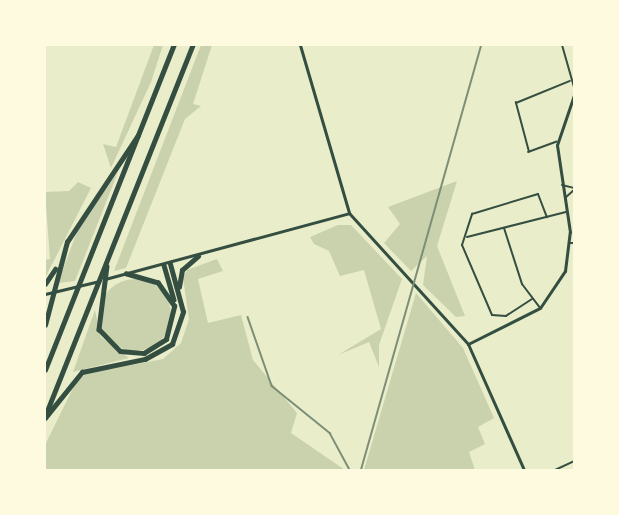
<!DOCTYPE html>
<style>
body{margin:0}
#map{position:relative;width:619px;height:515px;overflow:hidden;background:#e9edc9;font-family:"Zilla Slab",serif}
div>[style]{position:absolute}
.green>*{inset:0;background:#cad2ad}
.round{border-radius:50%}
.service>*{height:1.5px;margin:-0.75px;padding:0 0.75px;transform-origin:0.75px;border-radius:0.75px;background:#344e41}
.minor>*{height:2px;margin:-1px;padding:0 1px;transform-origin:1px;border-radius:1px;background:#344e41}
.tertiary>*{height:3px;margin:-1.5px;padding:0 1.5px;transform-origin:1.5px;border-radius:1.5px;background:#344e41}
.secondary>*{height:3px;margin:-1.5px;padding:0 1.5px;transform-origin:1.5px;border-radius:1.5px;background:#344e41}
.motorway>*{height:4.5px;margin:-2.25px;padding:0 2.25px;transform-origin:2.25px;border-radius:2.25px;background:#344e41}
.rail>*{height:1.5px;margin:-0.75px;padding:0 0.75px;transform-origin:0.75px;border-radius:0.75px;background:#7c8e77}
span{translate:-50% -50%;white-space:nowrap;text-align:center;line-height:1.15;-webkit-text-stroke:6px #fefae0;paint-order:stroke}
.frame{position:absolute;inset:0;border:46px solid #fefae0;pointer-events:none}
</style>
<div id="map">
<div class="green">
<i style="clip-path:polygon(154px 45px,163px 45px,151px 82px,111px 168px,103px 144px,116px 147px)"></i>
<i style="clip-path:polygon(201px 45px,212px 45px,193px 104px,201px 106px,185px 119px,126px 268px,114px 271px)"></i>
<i style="clip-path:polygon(118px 172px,75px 281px,58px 283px,78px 229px)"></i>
<i style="clip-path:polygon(457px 181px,437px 246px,465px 316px,456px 317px,423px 285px,427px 256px,411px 271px,384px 243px,400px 224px,388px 207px)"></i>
<i style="clip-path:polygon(78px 182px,91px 188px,45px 278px,45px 260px,50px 259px,45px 192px,69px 191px)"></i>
<i style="clip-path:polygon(338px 225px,351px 225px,402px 279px,379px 345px,379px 367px,369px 342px,338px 355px,381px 329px,364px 270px,340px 276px,329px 251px,314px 244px,310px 237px)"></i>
<i style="clip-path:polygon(217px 259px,223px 271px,198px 279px,208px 323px,241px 315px,253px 360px,297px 413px,291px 433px,345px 470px,45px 470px,45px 445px,75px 384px,85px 374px,163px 359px,181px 343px,189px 319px,183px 278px,187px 270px)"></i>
<i class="round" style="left:99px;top:279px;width:72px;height:72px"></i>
<i style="clip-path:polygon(416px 293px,463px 348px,494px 418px,478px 427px,485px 444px,469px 452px,475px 470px,364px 470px)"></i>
<i style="clip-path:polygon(95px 310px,101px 337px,129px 358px,73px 372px)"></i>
</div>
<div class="service">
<i style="left:557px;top:142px;width:30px;rotate:160deg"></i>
<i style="left:529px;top:152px;width:51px;rotate:-104.9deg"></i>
<i style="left:516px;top:103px;width:58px;rotate:-22.2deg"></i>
</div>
<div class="minor">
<i style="left:562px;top:45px;width:44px;rotate:74.1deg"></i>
<i style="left:562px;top:185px;width:12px;rotate:14deg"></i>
<i style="left:565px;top:198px;width:12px;rotate:-42deg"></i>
<i style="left:504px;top:228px;width:59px;rotate:72.2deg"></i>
<i style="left:522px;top:284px;width:30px;rotate:53deg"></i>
<i style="left:467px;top:237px;width:102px;rotate:-14.2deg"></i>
<i style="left:570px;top:243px;width:4px"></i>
<i style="left:532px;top:299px;width:31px;rotate:147deg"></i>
<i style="left:506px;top:316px;width:14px;rotate:-176deg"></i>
<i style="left:492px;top:315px;width:76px;rotate:-113.2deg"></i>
<i style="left:462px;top:245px;width:33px;rotate:-72deg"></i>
<i style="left:472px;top:214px;width:69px;rotate:-16.9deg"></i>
<i style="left:538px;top:194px;width:25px;rotate:69deg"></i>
<i style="left:555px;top:470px;width:21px;rotate:-25deg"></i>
</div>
<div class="tertiary">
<i style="left:468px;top:344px;width:80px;rotate:-26.6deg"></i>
<i style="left:540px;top:308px;width:45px;rotate:-56deg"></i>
<i style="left:565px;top:271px;width:39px;rotate:-83deg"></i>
<i style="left:570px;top:232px;width:88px;rotate:-98.5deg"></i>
<i style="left:557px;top:145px;width:53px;rotate:-71.2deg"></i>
</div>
<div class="secondary">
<i style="left:300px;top:45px;width:175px;rotate:73.7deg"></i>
<i style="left:349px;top:213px;width:177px;rotate:47.7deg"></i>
<i style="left:468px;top:344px;width:138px;rotate:66deg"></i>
<i style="left:105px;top:279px;width:253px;rotate:-15.1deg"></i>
<i style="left:45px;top:294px;width:56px;rotate:-13.5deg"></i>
</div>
<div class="motorway">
<i style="left:164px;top:265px;width:36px;rotate:74deg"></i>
<i style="left:107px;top:266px;width:64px;rotate:97.2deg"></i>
<i style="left:99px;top:329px;width:30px;rotate:46deg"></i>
<i style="left:120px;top:351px;width:24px;rotate:5deg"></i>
<i style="left:144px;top:353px;width:26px;rotate:-32deg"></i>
<i style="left:166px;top:339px;width:34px;rotate:-76deg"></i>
<i style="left:174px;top:306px;width:28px;rotate:-125deg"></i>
<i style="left:158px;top:283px;width:33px;rotate:-164deg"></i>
<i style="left:45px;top:284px;width:18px;rotate:-56deg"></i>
<i style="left:179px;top:287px;width:17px;rotate:-80deg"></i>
<i style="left:182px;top:270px;width:21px;rotate:-41deg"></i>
<i style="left:45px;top:325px;width:86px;rotate:-75.2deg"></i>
<i style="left:67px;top:242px;width:128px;rotate:-56.4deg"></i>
<i style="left:45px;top:370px;width:350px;rotate:-68.4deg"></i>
<i style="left:45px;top:416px;width:399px;rotate:-68.3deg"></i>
<i style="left:45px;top:418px;width:59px;rotate:-51.2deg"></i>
<i style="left:82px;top:372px;width:64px;rotate:-11.7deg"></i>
<i style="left:145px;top:359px;width:31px;rotate:-29deg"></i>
<i style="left:172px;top:344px;width:34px;rotate:-71deg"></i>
<i style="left:183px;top:312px;width:50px;rotate:-105.2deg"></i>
</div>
<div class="rail">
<i style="left:248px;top:317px;width:73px;rotate:70.8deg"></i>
<i style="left:272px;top:386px;width:75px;rotate:39deg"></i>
<i style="left:330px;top:433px;width:42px;rotate:61.6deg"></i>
<i style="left:361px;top:470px;width:442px;rotate:-74.2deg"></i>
</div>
<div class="frame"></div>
</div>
